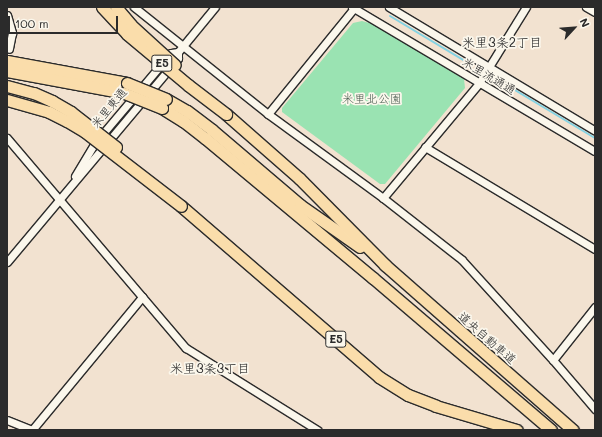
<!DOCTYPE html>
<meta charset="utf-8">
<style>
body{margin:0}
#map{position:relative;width:602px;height:437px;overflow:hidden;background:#f2e2d0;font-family:Mali,"Klee One",sans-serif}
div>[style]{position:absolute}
.green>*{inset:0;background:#9ae3b2}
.stream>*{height:2px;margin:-1px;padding:0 1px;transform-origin:1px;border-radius:1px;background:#85d3e3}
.roads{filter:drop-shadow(1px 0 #2b2b2b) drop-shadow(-1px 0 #2b2b2b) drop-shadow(0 1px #2b2b2b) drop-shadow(0 -1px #2b2b2b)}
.minor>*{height:7px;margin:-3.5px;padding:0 3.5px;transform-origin:3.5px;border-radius:3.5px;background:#fbf7ec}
.highway>*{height:11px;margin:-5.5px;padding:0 5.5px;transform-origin:5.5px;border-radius:5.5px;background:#faddab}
.bridges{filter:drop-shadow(1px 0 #2b2b2b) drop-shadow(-1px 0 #2b2b2b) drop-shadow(0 1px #2b2b2b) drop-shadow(0 -1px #2b2b2b)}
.highway-bridge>*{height:11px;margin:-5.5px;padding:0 5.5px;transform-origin:5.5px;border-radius:5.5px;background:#faddab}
span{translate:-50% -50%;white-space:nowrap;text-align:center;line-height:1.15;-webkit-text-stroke:3.5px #fbf7ec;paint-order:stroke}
.shield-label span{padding:1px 3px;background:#fbf7ec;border:1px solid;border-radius:3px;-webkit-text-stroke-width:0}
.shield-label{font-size:11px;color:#2b2b2b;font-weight:700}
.street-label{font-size:12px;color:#2b2b2b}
.park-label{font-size:12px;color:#47594d}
.neighbourhood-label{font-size:13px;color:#2b2b2b}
.frame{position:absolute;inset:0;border:8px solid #2b2b2b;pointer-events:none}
.north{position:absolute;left:554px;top:8px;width:40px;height:40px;-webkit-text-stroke:3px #fbf7ec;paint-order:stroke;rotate:64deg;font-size:11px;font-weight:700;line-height:16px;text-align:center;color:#2b2b2b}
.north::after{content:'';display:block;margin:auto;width:14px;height:18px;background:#2b2b2b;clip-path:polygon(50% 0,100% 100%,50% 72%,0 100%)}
.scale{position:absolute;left:8px;top:16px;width:110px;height:18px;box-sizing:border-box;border:2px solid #2b2b2b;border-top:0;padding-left:5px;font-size:12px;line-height:14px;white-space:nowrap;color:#2b2b2b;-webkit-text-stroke:3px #fbf7ec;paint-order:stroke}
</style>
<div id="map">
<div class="green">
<i style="clip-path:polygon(362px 21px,373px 24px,464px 79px,465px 88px,385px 184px,380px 184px,282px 112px,282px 108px,353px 23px)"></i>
</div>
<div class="stream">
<i style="left:390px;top:16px;width:93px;rotate:31deg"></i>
<i style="left:495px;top:78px;width:117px;rotate:31deg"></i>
</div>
<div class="roads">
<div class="minor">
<i style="left:134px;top:7px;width:171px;rotate:38.6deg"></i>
<i style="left:268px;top:114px;width:142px;rotate:36.1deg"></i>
<i style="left:383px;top:198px;width:100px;rotate:38.1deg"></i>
<i style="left:462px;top:260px;width:135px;rotate:47.7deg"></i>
<i style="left:553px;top:360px;width:65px;rotate:49.4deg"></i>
<i style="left:352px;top:7px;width:282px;rotate:30.7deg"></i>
<i style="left:389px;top:7px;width:240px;rotate:31deg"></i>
<i style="left:586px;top:7px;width:10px;rotate:29deg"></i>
<i style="left:7px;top:15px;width:19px;rotate:74deg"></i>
<i style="left:12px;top:33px;width:16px;rotate:101deg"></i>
<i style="left:268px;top:114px;width:138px;rotate:-50.9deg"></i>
<i style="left:7px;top:138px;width:276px;rotate:49.6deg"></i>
<i style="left:186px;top:348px;width:155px;rotate:32deg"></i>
<i style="left:425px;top:147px;width:198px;rotate:31deg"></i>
<i style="left:75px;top:176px;width:37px;rotate:-59deg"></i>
<i style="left:94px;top:144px;width:119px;rotate:-49.8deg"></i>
<i style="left:171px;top:53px;width:7px;rotate:-8deg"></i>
<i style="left:178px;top:52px;width:58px;rotate:-50.6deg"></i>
<i style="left:383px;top:198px;width:150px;rotate:-50.1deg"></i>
<i style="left:479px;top:83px;width:89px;rotate:-58.3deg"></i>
<i style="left:7px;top:262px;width:266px;rotate:-50deg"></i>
<i style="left:178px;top:58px;width:6px;rotate:-90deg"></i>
<i style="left:553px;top:360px;width:68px;rotate:-51.6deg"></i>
<i style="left:7px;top:420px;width:27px;rotate:22deg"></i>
<i style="left:32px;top:430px;width:173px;rotate:-50.4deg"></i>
</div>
<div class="highway">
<i style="left:7px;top:61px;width:122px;rotate:10.4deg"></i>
<i style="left:7px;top:71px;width:119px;rotate:10.6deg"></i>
<i style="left:166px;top:99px;width:24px;rotate:30deg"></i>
<i style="left:187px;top:111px;width:31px;rotate:37deg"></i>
<i style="left:212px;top:130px;width:116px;rotate:40.4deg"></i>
<i style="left:300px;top:205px;width:73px;rotate:35deg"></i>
<i style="left:162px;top:108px;width:25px;rotate:32deg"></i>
<i style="left:183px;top:121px;width:28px;rotate:38deg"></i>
<i style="left:205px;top:138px;width:219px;rotate:39.8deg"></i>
<i style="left:373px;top:278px;width:234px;rotate:40.5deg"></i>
<i style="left:226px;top:114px;width:98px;rotate:41.3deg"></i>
<i style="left:300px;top:179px;width:121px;rotate:45.3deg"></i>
<i style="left:385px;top:265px;width:250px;rotate:41.3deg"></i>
<i style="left:181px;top:206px;width:262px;rotate:40.8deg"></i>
<i style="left:379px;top:377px;width:34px;rotate:32deg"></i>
<i style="left:408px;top:395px;width:30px;rotate:21deg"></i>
<i style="left:436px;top:406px;width:84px;rotate:16.5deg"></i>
</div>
</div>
<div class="bridges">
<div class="highway-bridge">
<i style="left:102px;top:7px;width:37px;rotate:47deg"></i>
<i style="left:127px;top:34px;width:80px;rotate:39.9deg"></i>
<i style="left:188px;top:85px;width:48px;rotate:37.3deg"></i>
<i style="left:116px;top:7px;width:23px;rotate:50deg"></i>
<i style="left:131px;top:25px;width:59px;rotate:42.3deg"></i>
<i style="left:127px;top:83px;width:42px;rotate:22.3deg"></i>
<i style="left:7px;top:86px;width:28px;rotate:15deg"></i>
<i style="left:34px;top:93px;width:20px;rotate:24deg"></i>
<i style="left:52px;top:101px;width:22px;rotate:30deg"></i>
<i style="left:71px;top:112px;width:57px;rotate:37.9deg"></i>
<i style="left:124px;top:93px;width:41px;rotate:21.5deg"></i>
<i style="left:7px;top:100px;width:44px;rotate:15.9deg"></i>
<i style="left:49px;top:112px;width:20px;rotate:27deg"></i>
<i style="left:67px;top:121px;width:21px;rotate:31deg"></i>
<i style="left:85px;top:132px;width:121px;rotate:37.6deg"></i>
</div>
</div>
<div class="shield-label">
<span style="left:162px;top:63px">E5</span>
<span style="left:336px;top:339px">E5</span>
</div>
<div class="street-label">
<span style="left:489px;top:76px;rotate:31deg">米里流通通</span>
<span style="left:109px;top:108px;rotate:-50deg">米里東通</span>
<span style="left:487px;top:338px;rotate:41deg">道央自動車道</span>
</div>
<div class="park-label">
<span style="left:372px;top:99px">米里北公園</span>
</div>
<div class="neighbourhood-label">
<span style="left:502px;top:42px">米里3条2丁目</span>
<span style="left:210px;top:368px">米里3条3丁目</span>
</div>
<div class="frame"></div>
<div class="north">N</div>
<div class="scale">100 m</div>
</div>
